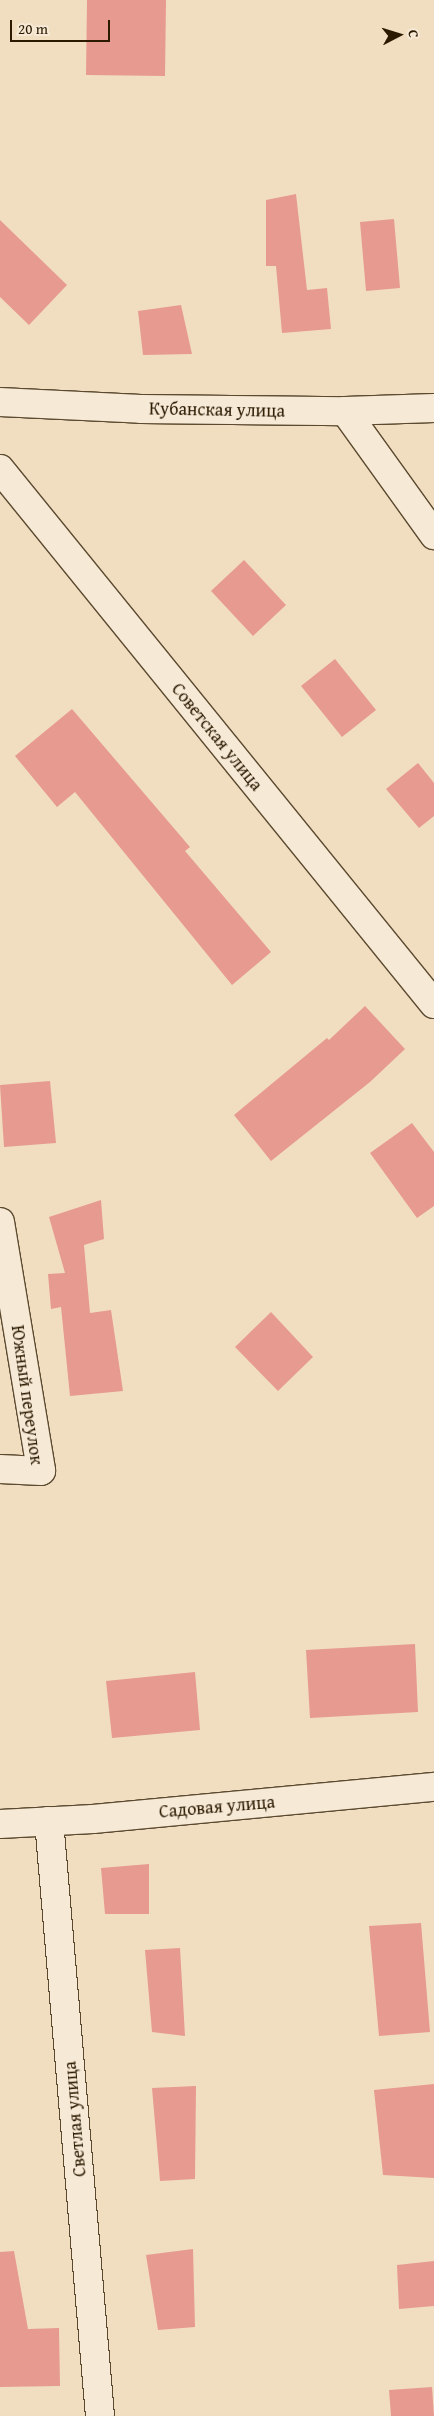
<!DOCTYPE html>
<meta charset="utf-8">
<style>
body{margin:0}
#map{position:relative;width:434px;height:2416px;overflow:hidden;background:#f1dec1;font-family:"Gentium Book Plus",serif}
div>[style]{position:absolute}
.building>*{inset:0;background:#e79a8f}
.roads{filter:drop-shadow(1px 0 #5c4a30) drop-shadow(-1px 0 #5c4a30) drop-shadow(0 1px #5c4a30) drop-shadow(0 -1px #5c4a30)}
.minor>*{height:28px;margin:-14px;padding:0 14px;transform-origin:14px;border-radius:14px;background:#f6ead7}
span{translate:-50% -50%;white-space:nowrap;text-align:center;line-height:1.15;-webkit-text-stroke:4px #f6ead7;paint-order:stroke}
.street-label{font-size:18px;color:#2b1900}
.north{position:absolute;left:374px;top:10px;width:50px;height:50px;-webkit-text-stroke:4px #f6ead7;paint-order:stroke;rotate:85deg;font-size:14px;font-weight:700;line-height:20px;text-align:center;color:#2b1900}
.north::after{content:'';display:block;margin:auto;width:18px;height:22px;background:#2b1900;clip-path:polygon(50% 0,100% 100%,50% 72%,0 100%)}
.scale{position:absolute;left:10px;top:20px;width:100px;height:22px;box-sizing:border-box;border:2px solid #2b1900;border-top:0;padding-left:6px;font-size:15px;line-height:18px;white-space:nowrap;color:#2b1900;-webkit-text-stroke:4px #f6ead7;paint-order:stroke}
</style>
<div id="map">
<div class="building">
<i style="clip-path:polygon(87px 0,166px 0,165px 76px,86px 75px)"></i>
<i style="clip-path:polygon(296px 194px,307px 290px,327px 288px,331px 329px,282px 333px,276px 266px,266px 266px,266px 200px)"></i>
<i style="clip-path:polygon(394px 219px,400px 288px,366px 291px,360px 222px)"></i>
<i style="clip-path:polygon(0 220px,67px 285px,29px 325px,0 297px)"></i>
<i style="clip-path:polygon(181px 305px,192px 354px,143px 355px,138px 311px)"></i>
<i style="clip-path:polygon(244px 560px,286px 605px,253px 636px,211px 591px)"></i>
<i style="clip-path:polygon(335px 659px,376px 710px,342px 737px,301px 686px)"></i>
<i style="clip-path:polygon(72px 709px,190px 847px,185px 851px,271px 952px,232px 985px,75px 792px,57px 807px,15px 756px)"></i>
<i style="clip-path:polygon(418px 763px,434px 783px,434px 816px,419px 828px,386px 789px)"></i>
<i style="clip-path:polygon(365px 1006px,405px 1049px,370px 1082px,271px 1161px,234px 1115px,327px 1038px,329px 1040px)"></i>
<i style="clip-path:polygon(50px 1081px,56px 1143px,4px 1147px,0 1085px)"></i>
<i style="clip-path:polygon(412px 1123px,434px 1152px,434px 1206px,417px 1218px,370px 1153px)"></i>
<i style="clip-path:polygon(101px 1200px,104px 1239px,84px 1245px,90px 1313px,111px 1310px,123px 1391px,70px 1396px,61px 1307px,51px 1309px,48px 1274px,65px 1273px,49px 1217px)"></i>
<i style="clip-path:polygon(271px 1312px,313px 1357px,278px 1391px,235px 1347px)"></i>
<i style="clip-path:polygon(415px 1644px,418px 1712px,310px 1718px,306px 1650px)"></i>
<i style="clip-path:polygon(195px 1672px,200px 1730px,112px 1738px,106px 1681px)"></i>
<i style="clip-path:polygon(149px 1864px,149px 1914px,105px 1914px,101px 1868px)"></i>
<i style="clip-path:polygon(421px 1923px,430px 2032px,379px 2036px,369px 1926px)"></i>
<i style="clip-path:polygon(180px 1948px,185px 2036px,152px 2032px,145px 1950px)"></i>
<i style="clip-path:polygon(434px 2084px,434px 2178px,383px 2175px,374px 2090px)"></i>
<i style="clip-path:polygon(196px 2086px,195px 2179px,160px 2181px,152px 2088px)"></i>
<i style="clip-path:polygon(193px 2249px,195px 2327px,158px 2330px,146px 2255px)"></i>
<i style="clip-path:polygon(14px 2251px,28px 2329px,59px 2328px,60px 2386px,0 2387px,0 2252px)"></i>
<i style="clip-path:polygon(434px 2261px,434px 2306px,399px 2309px,397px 2265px)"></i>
<i style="clip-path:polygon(432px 2387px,434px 2416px,391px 2416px,389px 2390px)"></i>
</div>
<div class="roads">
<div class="minor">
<i style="left:0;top:402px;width:141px;rotate:2.8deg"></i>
<i style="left:141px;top:409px;width:204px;rotate:0.6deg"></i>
<i style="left:345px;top:411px;width:89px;rotate:-1.9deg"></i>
<i style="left:345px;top:411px;width:153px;rotate:54.3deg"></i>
<i style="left:0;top:469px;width:689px;rotate:50.95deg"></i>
<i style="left:0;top:1222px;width:252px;rotate:80.6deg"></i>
<i style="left:41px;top:1471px;width:41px;rotate:-177.2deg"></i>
<i style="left:49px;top:1821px;width:597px;rotate:85.1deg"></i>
<i style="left:0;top:1824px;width:93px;rotate:-3.1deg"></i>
<i style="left:93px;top:1819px;width:342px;rotate:-5.4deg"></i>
</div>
</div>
<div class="street-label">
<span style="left:217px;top:410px;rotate:1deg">Кубанская улица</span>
<span style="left:217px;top:737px;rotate:51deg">Советская улица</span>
<span style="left:27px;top:1395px;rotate:82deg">Южный переулок</span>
<span style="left:217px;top:1807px;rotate:-5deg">Садовая улица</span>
<span style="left:75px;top:2119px;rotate:-95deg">Светлая улица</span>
</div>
<div class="north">С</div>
<div class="scale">20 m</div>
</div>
